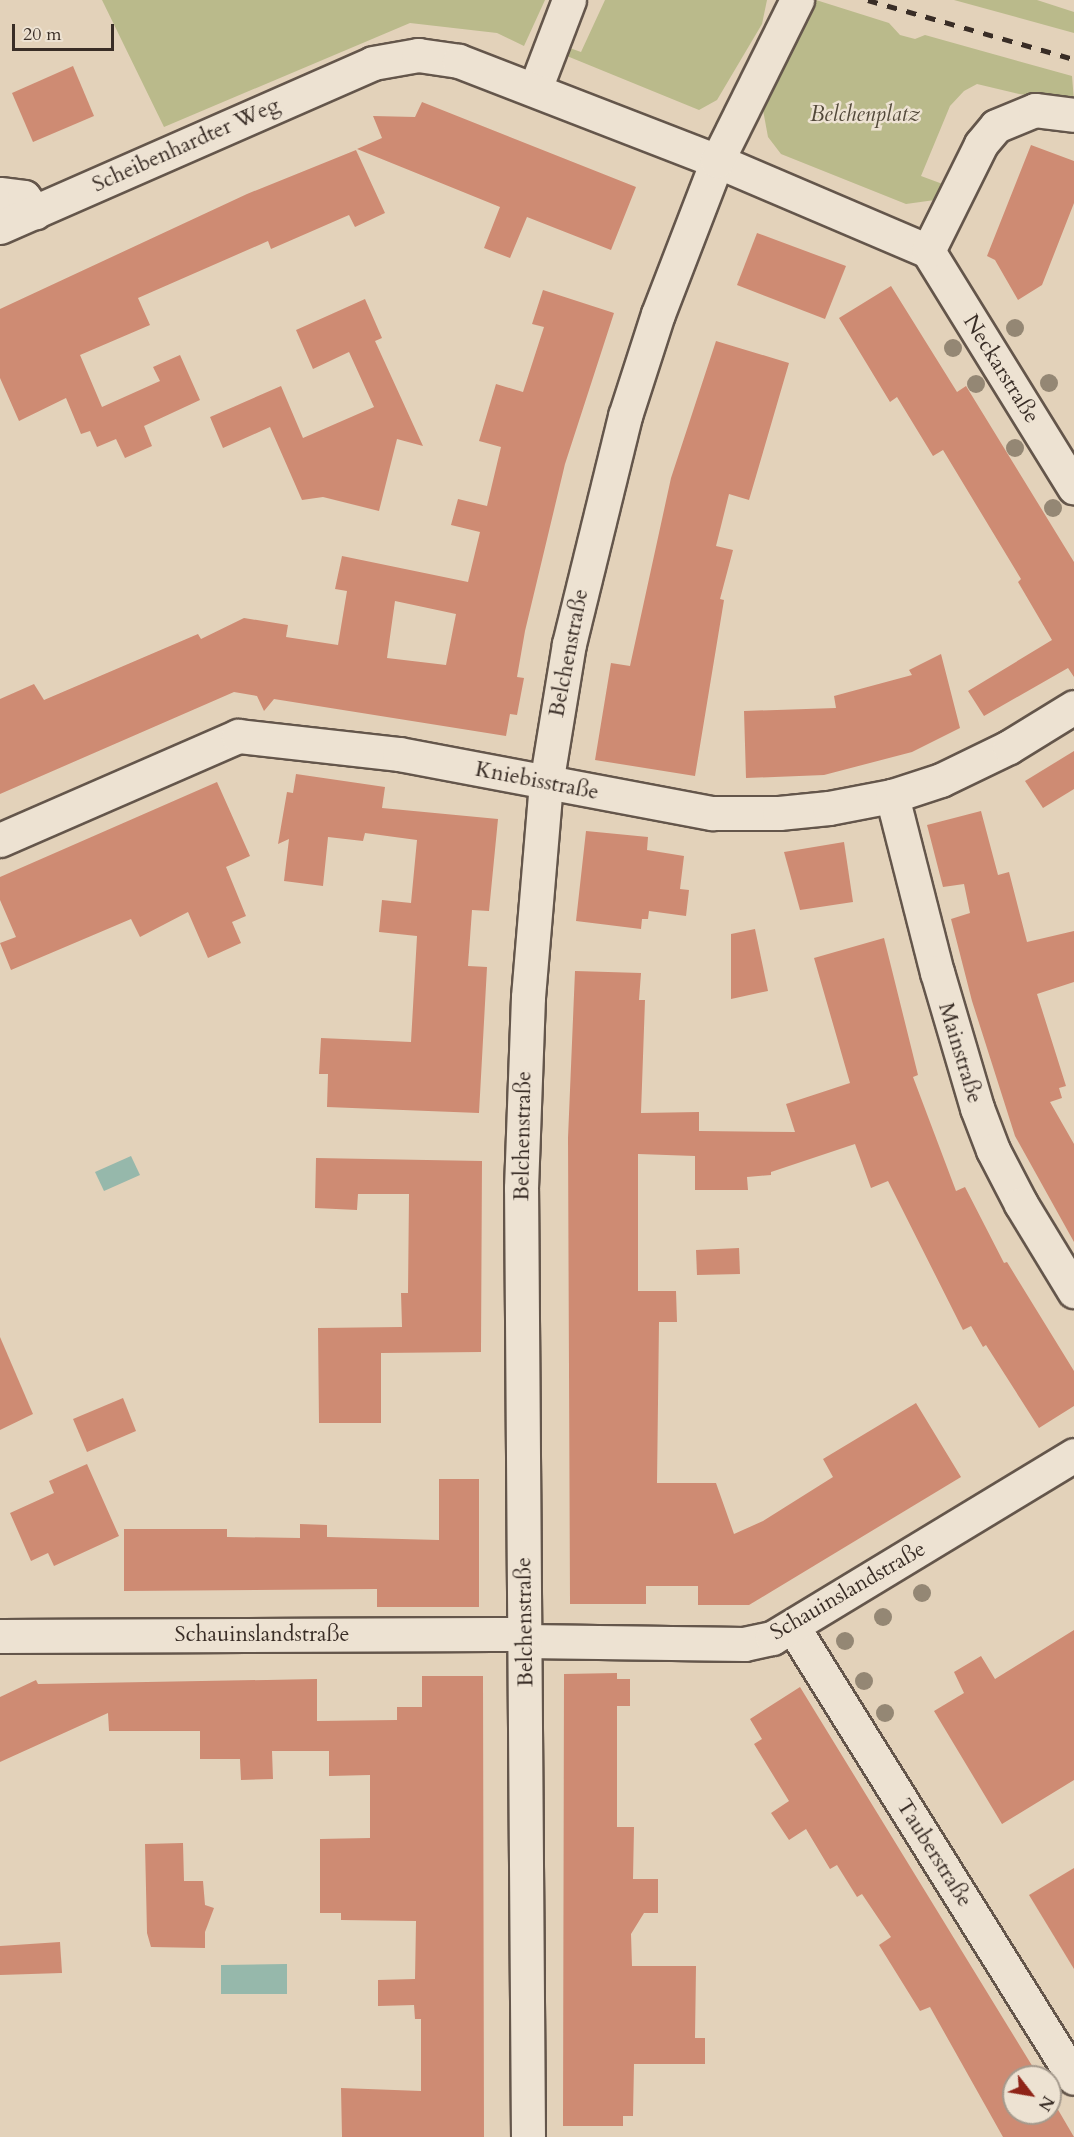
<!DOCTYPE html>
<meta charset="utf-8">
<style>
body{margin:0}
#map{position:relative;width:1074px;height:2137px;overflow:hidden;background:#e3d2ba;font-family:Cardo,serif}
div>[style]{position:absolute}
.green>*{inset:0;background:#baba8b}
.water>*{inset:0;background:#96b8ab}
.building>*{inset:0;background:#ce8b73}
.roads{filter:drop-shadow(2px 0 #64564b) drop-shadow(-2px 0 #64564b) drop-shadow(0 2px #64564b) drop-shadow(0 -2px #64564b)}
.minor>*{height:33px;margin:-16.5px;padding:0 16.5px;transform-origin:16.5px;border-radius:16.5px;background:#ede2d2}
.rail>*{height:4.5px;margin-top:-2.25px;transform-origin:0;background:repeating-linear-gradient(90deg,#392d26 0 10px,transparent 0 20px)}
.trees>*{width:18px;height:18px;margin:-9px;border-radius:50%;background:#948774}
span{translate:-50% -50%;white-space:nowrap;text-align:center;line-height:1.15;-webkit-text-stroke:5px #ede2d2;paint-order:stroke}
.park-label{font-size:22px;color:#53493a;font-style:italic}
.street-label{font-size:22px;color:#392d26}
.north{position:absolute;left:1002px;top:2065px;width:60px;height:60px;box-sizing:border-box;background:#ede2d2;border:2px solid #a59a8d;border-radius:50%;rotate:121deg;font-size:16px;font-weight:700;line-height:24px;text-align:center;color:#392d26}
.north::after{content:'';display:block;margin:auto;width:21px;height:27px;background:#8f2418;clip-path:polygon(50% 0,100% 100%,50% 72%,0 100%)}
.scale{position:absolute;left:12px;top:24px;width:102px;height:27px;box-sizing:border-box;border:3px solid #392d26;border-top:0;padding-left:8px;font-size:18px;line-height:21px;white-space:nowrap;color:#392d26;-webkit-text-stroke:4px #ede2d2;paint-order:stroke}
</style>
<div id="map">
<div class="green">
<i style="clip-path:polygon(102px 0,545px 0,524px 46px,497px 33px,410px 23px,164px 127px)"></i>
<i style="clip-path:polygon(605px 0,767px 0,762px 24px,717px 100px,699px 110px,562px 54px,564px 46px,581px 52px)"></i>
<i style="clip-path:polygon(816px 0,889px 23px,900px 35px,915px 39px,925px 35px,1072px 76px,1074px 101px,1019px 94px,977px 84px,964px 91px,950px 106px,921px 176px,948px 186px,942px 199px,906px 204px,781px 154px,768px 137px,763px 110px)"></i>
<i style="clip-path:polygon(954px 0,1037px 0,1074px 12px,1074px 33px)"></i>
</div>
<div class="water">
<i style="clip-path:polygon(131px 1156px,140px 1175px,104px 1191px,95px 1172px)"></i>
<i style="clip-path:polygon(287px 1964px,287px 1994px,221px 1994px,221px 1965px)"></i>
</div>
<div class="building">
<i style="clip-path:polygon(73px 66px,94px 116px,33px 142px,12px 93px)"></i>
<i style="clip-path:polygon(422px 102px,636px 187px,611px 250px,527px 217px,510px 258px,484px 248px,500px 207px,357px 149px,382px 138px,373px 116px,415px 117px)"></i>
<i style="clip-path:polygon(1031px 145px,1074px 161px,1074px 203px,1042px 285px,1018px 300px,995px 260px,987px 256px)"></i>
<i style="clip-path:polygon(356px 150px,385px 213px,355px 227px,349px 215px,271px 249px,268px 241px,138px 298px,150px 325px,80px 355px,102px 407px,160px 381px,153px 367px,180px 355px,200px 400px,144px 426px,152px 446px,125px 458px,116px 439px,97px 447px,90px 431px,81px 434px,66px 398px,19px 421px,0 378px,0 309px,247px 194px)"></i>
<i style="clip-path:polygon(757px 233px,846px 266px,825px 319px,737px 285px)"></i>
<i style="clip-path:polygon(891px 286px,957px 392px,966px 386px,1074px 562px,1074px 677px,1068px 668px,984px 716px,968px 691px,1052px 640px,1018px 582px,1021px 579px,943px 450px,933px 456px,897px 397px,890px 402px,839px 318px)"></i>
<i style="clip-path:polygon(evenodd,543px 290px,614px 313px,565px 464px,525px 631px,517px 677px,524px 678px,517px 715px,510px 714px,506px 736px,274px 699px,264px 711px,257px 696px,234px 692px,0 794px,0 699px,34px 684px,44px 700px,198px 634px,201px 639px,244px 618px,288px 625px,286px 637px,338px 645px,347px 591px,335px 589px,342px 556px,468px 582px,480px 532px,451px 525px,458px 499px,487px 506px,501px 447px,479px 441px,496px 384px,523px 392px,544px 327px,532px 324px,543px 290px,395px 601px,456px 614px,446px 665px,387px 658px,395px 601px)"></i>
<i style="clip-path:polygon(365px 299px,382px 338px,375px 341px,423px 446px,397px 439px,379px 511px,323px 497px,302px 500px,270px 427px,223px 448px,210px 417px,281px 386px,303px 438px,374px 407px,349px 352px,313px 369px,296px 330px)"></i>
<i style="clip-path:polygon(716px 341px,789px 363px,749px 500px,729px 494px,716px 546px,733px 550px,720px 599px,724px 600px,695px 776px,595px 760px,611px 663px,630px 666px,671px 478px)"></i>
<i style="clip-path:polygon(941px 654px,960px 728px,912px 752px,824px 775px,746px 778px,744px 711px,836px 708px,834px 696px,912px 675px,909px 670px)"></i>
<i style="clip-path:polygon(1074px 751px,1074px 789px,1043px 808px,1025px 781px)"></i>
<i style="clip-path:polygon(296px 774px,385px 787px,382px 808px,498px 819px,489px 911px,472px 910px,468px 966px,487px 967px,479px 1113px,327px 1107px,328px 1074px,319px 1074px,321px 1038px,411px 1042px,417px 936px,379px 932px,382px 900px,411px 903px,417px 840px,365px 833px,363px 841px,328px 837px,323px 886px,284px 881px,289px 839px,278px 844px,287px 792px,293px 793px)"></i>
<i style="clip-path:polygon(217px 782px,250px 856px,226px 867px,246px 916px,232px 922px,241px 943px,208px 958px,188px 912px,140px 937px,131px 919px,11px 970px,0 943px,16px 937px,0 900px,0 877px)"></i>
<i style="clip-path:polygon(981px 811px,998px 875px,1009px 872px,1027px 942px,1074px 931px,1074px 982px,1037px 994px,1066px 1086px,1059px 1088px,1062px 1098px,1050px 1102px,1074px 1144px,1074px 1242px,1015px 1136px,972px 1001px,951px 919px,970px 913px,964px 884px,943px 887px,927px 825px)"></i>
<i style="clip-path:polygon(586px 831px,648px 837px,647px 850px,684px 856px,680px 889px,689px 890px,686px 916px,649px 911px,648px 919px,642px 919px,641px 929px,576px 921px)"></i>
<i style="clip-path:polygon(844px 842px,853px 902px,800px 910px,784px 852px)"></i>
<i style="clip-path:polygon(755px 929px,768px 991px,731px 999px,731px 934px)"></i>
<i style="clip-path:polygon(884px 938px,918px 1075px,913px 1077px,956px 1191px,965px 1187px,1004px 1263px,1007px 1262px,1074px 1371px,1074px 1406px,1039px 1428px,986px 1345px,983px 1347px,971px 1326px,963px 1330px,888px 1181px,871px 1188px,855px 1144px,771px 1172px,771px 1175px,747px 1177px,748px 1190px,695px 1190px,695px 1156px,638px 1154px,638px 1291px,676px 1291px,677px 1322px,659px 1322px,657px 1483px,716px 1483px,734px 1534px,763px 1521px,833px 1477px,823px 1459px,916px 1403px,961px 1477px,749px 1605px,698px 1605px,698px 1586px,646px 1586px,646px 1604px,570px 1604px,568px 1138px,575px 971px,641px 973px,639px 1000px,645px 1000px,641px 1113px,699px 1112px,699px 1131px,795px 1132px,786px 1104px,850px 1083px,814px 958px)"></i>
<i style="clip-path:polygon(316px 1158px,482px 1161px,481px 1352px,381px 1353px,381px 1423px,319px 1423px,318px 1328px,402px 1327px,401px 1293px,408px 1293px,409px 1194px,358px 1194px,357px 1210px,315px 1208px)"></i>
<i style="clip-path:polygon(739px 1248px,740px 1274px,697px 1275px,696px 1250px)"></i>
<i style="clip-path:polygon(0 1337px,33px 1414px,0 1430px)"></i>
<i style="clip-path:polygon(123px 1398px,136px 1431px,87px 1452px,73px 1419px)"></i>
<i style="clip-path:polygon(87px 1464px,119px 1536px,54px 1566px,48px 1553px,31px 1561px,10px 1513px,54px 1493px,49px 1481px)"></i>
<i style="clip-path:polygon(439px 1479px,479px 1479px,479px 1607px,377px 1607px,377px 1589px,124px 1591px,124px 1529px,227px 1529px,227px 1537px,300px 1538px,300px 1524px,327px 1525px,327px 1537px,439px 1540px)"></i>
<i style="clip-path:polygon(1074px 1630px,1074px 1780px,1002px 1824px,934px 1711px,964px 1693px,954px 1672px,981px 1656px,995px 1679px)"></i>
<i style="clip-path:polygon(617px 1673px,617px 1679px,630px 1679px,630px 1706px,617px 1706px,617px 1827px,634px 1827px,633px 1879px,658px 1879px,658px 1913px,644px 1913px,631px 1934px,632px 1966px,696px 1966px,695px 2038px,705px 2038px,705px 2064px,634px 2064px,633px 2116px,623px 2116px,623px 2126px,563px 2126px,564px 1674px)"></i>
<i style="clip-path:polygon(422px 1676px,483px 1676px,484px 2137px,342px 2137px,341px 2088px,421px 2091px,421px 2019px,415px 2019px,414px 2005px,378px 2006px,378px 1980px,415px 1979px,416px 1921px,341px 1920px,341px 1913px,320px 1913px,320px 1839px,370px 1838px,370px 1775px,329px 1776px,329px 1751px,272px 1751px,273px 1779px,241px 1780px,240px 1759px,200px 1759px,200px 1731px,109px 1731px,108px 1713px,0 1762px,0 1697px,36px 1680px,38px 1684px,317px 1679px,317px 1721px,397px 1720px,397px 1707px,422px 1707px)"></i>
<i style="clip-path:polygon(800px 1687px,1039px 2077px,1014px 2077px,1014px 2113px,1050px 2113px,1050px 2096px,1074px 2137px,1003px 2137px,930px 2007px,920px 2011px,879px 1945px,891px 1937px,862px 1894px,857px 1897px,837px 1865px,830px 1869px,806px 1829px,789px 1840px,771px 1813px,789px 1801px,754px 1744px,762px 1739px,750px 1719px)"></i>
<i style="clip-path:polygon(183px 1843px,184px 1881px,203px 1881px,205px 1905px,214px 1908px,205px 1932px,205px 1948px,151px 1947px,147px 1933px,145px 1844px)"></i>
<i style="clip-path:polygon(1074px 1868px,1074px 1969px,1029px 1895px)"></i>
<i style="clip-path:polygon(60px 1942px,62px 1973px,0 1975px,0 1946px)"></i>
</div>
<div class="roads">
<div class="minor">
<i style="left:535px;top:89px;width:95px;rotate:-69.1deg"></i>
<i style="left:0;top:194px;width:24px;rotate:7deg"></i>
<i style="left:24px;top:197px;width:19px;rotate:54deg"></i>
<i style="left:0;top:227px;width:407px;rotate:-23.7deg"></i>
<i style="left:373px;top:63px;width:46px;rotate:-10.1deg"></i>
<i style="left:418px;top:55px;width:41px;rotate:8.3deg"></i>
<i style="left:459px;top:61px;width:277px;rotate:21.2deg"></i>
<i style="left:717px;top:161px;width:229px;rotate:23.1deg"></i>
<i style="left:928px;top:251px;width:278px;rotate:58.3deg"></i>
<i style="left:928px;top:251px;width:119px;rotate:-63.6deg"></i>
<i style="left:981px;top:144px;width:23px;rotate:-50deg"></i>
<i style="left:996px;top:126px;width:42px;rotate:-22.3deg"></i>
<i style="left:1035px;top:110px;width:39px;rotate:7deg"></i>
<i style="left:892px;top:796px;width:182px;rotate:75.7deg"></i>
<i style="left:937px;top:972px;width:142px;rotate:73.6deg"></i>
<i style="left:977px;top:1108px;width:45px;rotate:69.1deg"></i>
<i style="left:993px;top:1150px;width:61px;rotate:62.6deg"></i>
<i style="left:1021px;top:1204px;width:102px;rotate:58.7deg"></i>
<i style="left:0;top:840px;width:260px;rotate:-23.6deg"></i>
<i style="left:238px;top:736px;width:162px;rotate:6.4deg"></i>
<i style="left:399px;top:754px;width:319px;rotate:10.7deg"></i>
<i style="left:712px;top:813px;width:67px"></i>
<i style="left:779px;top:813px;width:50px;rotate:-5.7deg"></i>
<i style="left:829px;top:808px;width:64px;rotate:-10.8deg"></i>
<i style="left:892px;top:796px;width:52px;rotate:-18.1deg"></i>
<i style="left:941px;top:780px;width:76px;rotate:-25.9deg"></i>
<i style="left:1009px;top:747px;width:76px;rotate:-31.6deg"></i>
<i style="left:793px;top:1627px;width:531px;rotate:58.07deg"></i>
<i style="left:0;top:1636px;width:525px;rotate:-0.22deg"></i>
<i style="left:525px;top:1641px;width:219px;rotate:0.8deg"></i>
<i style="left:744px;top:1644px;width:29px;rotate:-12deg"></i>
<i style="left:772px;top:1638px;width:353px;rotate:-31.2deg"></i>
<i style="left:528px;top:2137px;width:949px;rotate:-90.42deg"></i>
<i style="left:521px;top:1188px;width:191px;rotate:-87.9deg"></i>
<i style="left:528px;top:997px;width:214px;rotate:-85.2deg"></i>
<i style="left:546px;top:784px;width:142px;rotate:-80.7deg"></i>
<i style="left:569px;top:644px;width:235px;rotate:-76.2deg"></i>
<i style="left:625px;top:416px;width:107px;rotate:-72.1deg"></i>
<i style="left:658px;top:314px;width:164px;rotate:-68.9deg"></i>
<i style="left:717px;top:161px;width:180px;rotate:-63.6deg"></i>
</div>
</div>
<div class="rail">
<i style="left:868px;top:0;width:214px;rotate:16deg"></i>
</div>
<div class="trees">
<i style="left:1015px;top:328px"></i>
<i style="left:953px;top:348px"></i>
<i style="left:1049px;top:383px"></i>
<i style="left:976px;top:384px"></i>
<i style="left:1015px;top:448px"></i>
<i style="left:1053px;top:508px"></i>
<i style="left:922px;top:1593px"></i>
<i style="left:883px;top:1617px"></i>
<i style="left:845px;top:1641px"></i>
<i style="left:864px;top:1681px"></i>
<i style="left:885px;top:1713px"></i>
</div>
<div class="park-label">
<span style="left:865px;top:115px">Belchenplatz</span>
</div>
<div class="street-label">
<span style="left:186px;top:145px;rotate:-24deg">Scheibenhardter Weg</span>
<span style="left:1001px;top:369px;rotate:58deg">Neckarstraße</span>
<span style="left:569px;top:653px;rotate:-79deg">Belchenstraße</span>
<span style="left:537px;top:781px;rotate:11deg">Kniebisstraße</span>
<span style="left:960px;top:1053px;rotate:73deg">Mainstraße</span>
<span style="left:523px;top:1136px;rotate:-89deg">Belchenstraße</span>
<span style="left:848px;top:1591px;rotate:-30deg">Schauinslandstraße</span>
<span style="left:525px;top:1622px;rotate:-91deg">Belchenstraße</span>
<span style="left:262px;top:1635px">Schauinslandstraße</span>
<span style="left:934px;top:1853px;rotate:58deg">Tauberstraße</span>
</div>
<div class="north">N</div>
<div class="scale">20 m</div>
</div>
